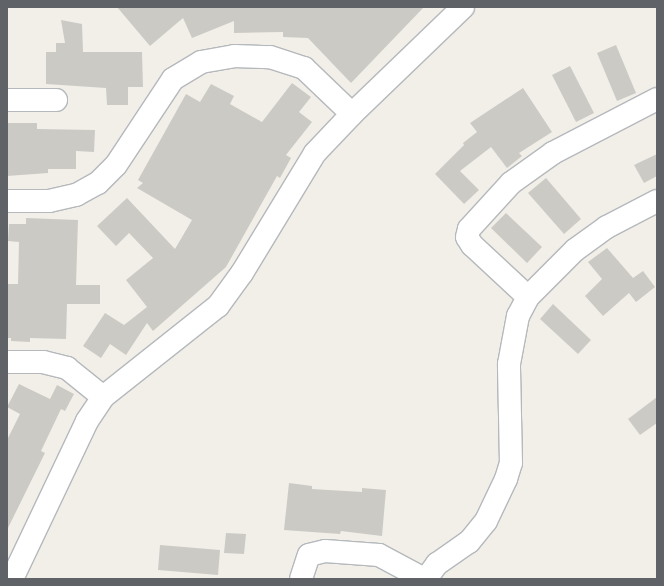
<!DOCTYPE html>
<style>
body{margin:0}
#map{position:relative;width:664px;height:586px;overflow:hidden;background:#f1efe8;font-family:"Sofia Sans Condensed",sans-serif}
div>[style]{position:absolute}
.building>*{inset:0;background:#cccac5}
.roads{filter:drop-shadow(1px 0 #b5b8bc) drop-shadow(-1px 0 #b5b8bc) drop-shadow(0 1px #b5b8bc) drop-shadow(0 -1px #b5b8bc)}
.minor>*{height:22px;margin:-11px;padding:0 11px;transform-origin:11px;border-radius:11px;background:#fff}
span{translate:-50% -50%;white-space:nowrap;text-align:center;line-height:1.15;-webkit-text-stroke:3px #fff;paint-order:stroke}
.frame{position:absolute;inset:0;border:8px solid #5f6368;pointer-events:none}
</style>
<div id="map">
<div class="building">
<i style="clip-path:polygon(117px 7px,424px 7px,351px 83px,308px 38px,283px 37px,283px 32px,234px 33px,234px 21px,192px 38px,183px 18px,150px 46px)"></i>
<i style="clip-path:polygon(61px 20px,82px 24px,83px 52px,142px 52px,143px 87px,128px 87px,128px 105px,107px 105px,106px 88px,46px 84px,46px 52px,56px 52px,56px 43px,65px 43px)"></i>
<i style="clip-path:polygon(616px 45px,636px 93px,617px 101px,597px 53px)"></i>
<i style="clip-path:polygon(570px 66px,594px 113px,576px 122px,552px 75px)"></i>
<i style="clip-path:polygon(292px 83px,311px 97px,299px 112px,312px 122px,286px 155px,291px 158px,280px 178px,277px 176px,226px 267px,153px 331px,147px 323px,126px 355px,110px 344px,101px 358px,83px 346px,105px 313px,124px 325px,147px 307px,126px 280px,153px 258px,129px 233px,116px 246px,97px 226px,127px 198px,175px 249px,192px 220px,137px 188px,143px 183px,138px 180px,186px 94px,200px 102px,211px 84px,234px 96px,230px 104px,262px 122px)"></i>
<i style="clip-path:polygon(523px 88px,552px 132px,519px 153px,522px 156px,507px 168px,491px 147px,460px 171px,479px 190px,464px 204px,435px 174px,464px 145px,463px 143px,477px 132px,470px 123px)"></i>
<i style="clip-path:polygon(7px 123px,37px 123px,37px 129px,95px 130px,94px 152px,76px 151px,76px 169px,48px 169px,48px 173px,7px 176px)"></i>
<i style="clip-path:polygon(657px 154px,657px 176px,644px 183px,634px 165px)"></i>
<i style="clip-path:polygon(546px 178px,581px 219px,564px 234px,528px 193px)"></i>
<i style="clip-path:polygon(506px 213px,542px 247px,527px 263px,491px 228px)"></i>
<i style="clip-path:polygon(26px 218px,78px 220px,76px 285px,100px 285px,100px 304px,67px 304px,66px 339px,30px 338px,30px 342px,11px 341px,11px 338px,7px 338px,7px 284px,18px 284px,19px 242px,8px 241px,9px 224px,26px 224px)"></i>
<i style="clip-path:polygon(607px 248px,633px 278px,643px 271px,655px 287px,636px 302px,629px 293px,603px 316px,585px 296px,602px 279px,588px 262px)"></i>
<i style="clip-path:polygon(553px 304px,591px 340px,578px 354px,540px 319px)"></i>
<i style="clip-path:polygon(19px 384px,50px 399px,57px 385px,74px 394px,65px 411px,61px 409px,41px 451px,45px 453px,7px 530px,7px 440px,20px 414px,7px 407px)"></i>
<i style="clip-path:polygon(657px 397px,657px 423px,640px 435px,628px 419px)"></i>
<i style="clip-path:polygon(289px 483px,312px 486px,312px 489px,362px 492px,362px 488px,386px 490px,382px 536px,341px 531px,340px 534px,284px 530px)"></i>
<i style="clip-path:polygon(226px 533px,246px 534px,244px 554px,224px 553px)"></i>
<i style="clip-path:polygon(160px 545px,220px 550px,218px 575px,158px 570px)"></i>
</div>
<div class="roads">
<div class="minor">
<i style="left:7px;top:100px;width:49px"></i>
<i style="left:7px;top:201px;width:42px"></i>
<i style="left:49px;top:201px;width:28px;rotate:-13deg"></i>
<i style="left:76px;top:195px;width:25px;rotate:-29deg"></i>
<i style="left:98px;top:183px;width:25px;rotate:-45deg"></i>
<i style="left:116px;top:165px;width:103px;rotate:-56.5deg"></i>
<i style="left:173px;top:79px;width:33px;rotate:-31deg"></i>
<i style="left:201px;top:62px;width:34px;rotate:-10deg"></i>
<i style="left:234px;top:56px;width:36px;rotate:2deg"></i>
<i style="left:270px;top:57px;width:36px;rotate:18deg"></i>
<i style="left:304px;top:68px;width:66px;rotate:43.8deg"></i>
<i style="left:528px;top:297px;width:76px;rotate:-137.1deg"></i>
<i style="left:472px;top:245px;width:9px;rotate:-122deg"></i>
<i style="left:467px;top:237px;width:8px;rotate:-76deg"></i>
<i style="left:469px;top:229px;width:62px;rotate:-47.6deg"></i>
<i style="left:511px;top:183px;width:52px;rotate:-35.5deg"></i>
<i style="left:553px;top:153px;width:117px;rotate:-27.4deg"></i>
<i style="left:7px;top:362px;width:36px"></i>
<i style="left:43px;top:362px;width:25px;rotate:14deg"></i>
<i style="left:67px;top:368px;width:46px;rotate:38.9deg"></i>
<i style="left:12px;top:579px;width:175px;rotate:-64.6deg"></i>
<i style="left:87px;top:421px;width:29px;rotate:-56deg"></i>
<i style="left:103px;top:397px;width:147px;rotate:-38.4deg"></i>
<i style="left:218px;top:306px;width:41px;rotate:-54deg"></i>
<i style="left:242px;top:273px;width:140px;rotate:-58.7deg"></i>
<i style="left:315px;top:153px;width:54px;rotate:-46.5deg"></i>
<i style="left:352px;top:114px;width:154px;rotate:-43.9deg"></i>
<i style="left:301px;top:579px;width:25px;rotate:-72deg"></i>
<i style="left:309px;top:555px;width:16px;rotate:-14deg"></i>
<i style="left:325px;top:551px;width:54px;rotate:4.2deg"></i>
<i style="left:379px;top:555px;width:51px;rotate:28.1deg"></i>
<i style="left:426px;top:579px;width:19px;rotate:-54deg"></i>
<i style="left:437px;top:564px;width:39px;rotate:-35deg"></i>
<i style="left:469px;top:542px;width:27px;rotate:-51deg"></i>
<i style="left:486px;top:521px;width:47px;rotate:-64.5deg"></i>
<i style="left:506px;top:479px;width:17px;rotate:-73deg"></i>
<i style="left:511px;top:463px;width:99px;rotate:-91.2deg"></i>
<i style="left:509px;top:364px;width:49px;rotate:-79.4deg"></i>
<i style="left:518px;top:316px;width:21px;rotate:-62deg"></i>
<i style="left:528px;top:297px;width:66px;rotate:-45deg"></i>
<i style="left:575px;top:250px;width:39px;rotate:-36deg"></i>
<i style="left:607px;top:227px;width:56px;rotate:-27.5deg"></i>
</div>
</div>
<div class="frame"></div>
</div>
